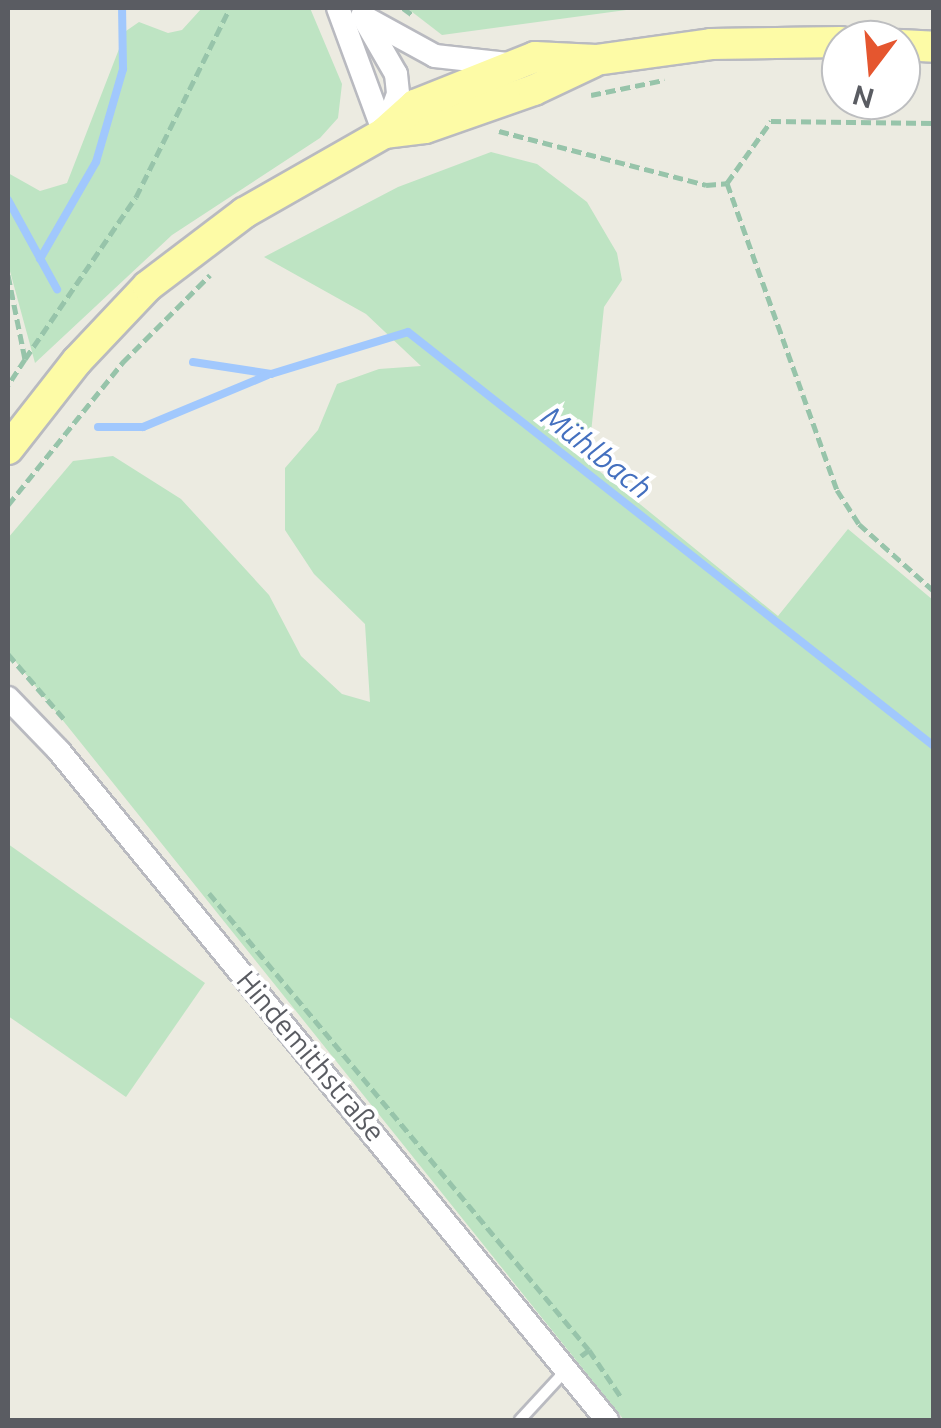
<!DOCTYPE html>
<meta charset="utf-8">
<style>
body{margin:0}
#map{position:relative;width:941px;height:1428px;overflow:hidden;background:#ecebe1;font-family:Ubuntu,sans-serif}
div>[style]{position:absolute}
.green>*{inset:0;background:#bee4c3}
.stream>*{height:8px;margin:-4px;padding:0 4px;transform-origin:4px;border-radius:4px;background:#a1c8fd}
.path>*{height:5px;margin-top:-2.5px;transform-origin:0;background:repeating-linear-gradient(90deg,#97c4aa 0 10px,transparent 0 15px)}
.roads{filter:drop-shadow(2px 0 #b9bac0) drop-shadow(-2px 0 #b9bac0) drop-shadow(0 2px #b9bac0) drop-shadow(0 -2px #b9bac0)}
.service>*{height:10px;margin:-5px;padding:0 5px;transform-origin:5px;border-radius:5px;background:#fff}
.tertiary>*{height:22px;margin:-11px;padding:0 11px;transform-origin:11px;border-radius:11px;background:#fff}
.primary>*{height:30px;margin:-15px;padding:0 15px;transform-origin:15px;border-radius:15px;background:#fdfba6}
span{translate:-50% -50%;white-space:nowrap;text-align:center;line-height:1.15;-webkit-text-stroke:8px #fff;paint-order:stroke}
.street-label{font-size:28px;color:#5a5c62}
.water-label{font-size:30px;color:#4470bf;font-style:italic}
.frame{position:absolute;inset:0;border:10px solid #5a5c62;pointer-events:none}
.north{position:absolute;left:821px;top:20px;width:100px;height:100px;box-sizing:border-box;background:#fff;border:2px solid #bdbec0;border-radius:50%;rotate:196deg;font-size:28px;font-weight:700;line-height:40px;text-align:center;color:#5a5c62}
.north::after{content:'';display:block;margin:auto;width:35px;height:45px;background:#e5562f;clip-path:polygon(50% 0,100% 100%,50% 72%,0 100%)}
</style>
<div id="map">
<div class="green">
<i style="clip-path:polygon(202px 8px,310px 8px,342px 84px,338px 118px,320px 138px,172px 235px,35px 363px,8px 264px,8px 173px,40px 191px,67px 183px,126px 31px,139px 22px,168px 33px,182px 30px)"></i>
<i style="clip-path:polygon(407px 8px,641px 8px,442px 35px)"></i>
<i style="clip-path:polygon(491px 152px,537px 164px,587px 202px,617px 253px,622px 280px,604px 307px,588px 462px,778px 616px,848px 529px,933px 600px,933px 1420px,624px 1420px,8px 652px,8px 538px,73px 461px,113px 456px,181px 499px,269px 595px,301px 656px,342px 694px,370px 702px,365px 624px,314px 574px,285px 530px,285px 468px,318px 430px,337px 384px,379px 369px,421px 366px,366px 314px,264px 257px,398px 187px)"></i>
<i style="clip-path:polygon(8px 844px,205px 983px,126px 1097px,8px 1016px)"></i>
</div>
<div class="stream">
<i style="left:8px;top:200px;width:102px;rotate:61.2deg"></i>
<i style="left:40px;top:259px;width:112px;rotate:-60deg"></i>
<i style="left:96px;top:162px;width:97px;rotate:-73.8deg"></i>
<i style="left:123px;top:69px;width:61px;rotate:-90.9deg"></i>
<i style="left:193px;top:362px;width:79px;rotate:8.7deg"></i>
<i style="left:271px;top:374px;width:143px;rotate:-17deg"></i>
<i style="left:408px;top:332px;width:669px;rotate:38.21deg"></i>
<i style="left:98px;top:427px;width:45px"></i>
<i style="left:143px;top:427px;width:135px;rotate:-22.6deg"></i>
</div>
<div class="path">
<i style="left:403px;top:8px;width:14px;rotate:36deg"></i>
<i style="left:591px;top:95px;width:75px;rotate:-11.6deg"></i>
<i style="left:499px;top:131px;width:214px;rotate:14.6deg"></i>
<i style="left:706px;top:185px;width:21px;rotate:-5deg"></i>
<i style="left:727px;top:183px;width:326px;rotate:70.3deg"></i>
<i style="left:837px;top:490px;width:40px;rotate:57.1deg"></i>
<i style="left:859px;top:524px;width:101px;rotate:41.8deg"></i>
<i style="left:727px;top:183px;width:76px;rotate:-54.6deg"></i>
<i style="left:771px;top:121px;width:163px;rotate:0.7deg"></i>
<i style="left:8px;top:275px;width:86px;rotate:78.6deg"></i>
<i style="left:25px;top:359px;width:31px;rotate:123deg"></i>
<i style="left:25px;top:359px;width:196px;rotate:-55.6deg"></i>
<i style="left:136px;top:197px;width:211px;rotate:-63.6deg"></i>
<i style="left:8px;top:505px;width:184px;rotate:-51.2deg"></i>
<i style="left:123px;top:362px;width:123px;rotate:-45deg"></i>
<i style="left:8px;top:654px;width:87px;rotate:49.2deg"></i>
<i style="left:209px;top:893px;width:594px;rotate:50.26deg"></i>
<i style="left:589px;top:1350px;width:10px;rotate:143deg"></i>
<i style="left:589px;top:1350px;width:57px;rotate:55.8deg"></i>
</div>
<div class="roads">
<div class="service">
<i style="left:520px;top:1420px;width:71px;rotate:-47.3deg"></i>
</div>
<div class="tertiary">
<i style="left:338px;top:8px;width:133px;rotate:69.8deg"></i>
<i style="left:362px;top:16px;width:83px;rotate:28.7deg"></i>
<i style="left:435px;top:56px;width:73px;rotate:6.3deg"></i>
<i style="left:366px;top:22px;width:60px;rotate:60deg"></i>
<i style="left:396px;top:74px;width:20px;rotate:84deg"></i>
<i style="left:398px;top:94px;width:38px;rotate:110deg"></i>
<i style="left:8px;top:698px;width:74px;rotate:46.1deg"></i>
<i style="left:59px;top:751px;width:865px;rotate:50.68deg"></i>
</div>
<div class="primary">
<i style="left:901px;top:45px;width:33px;rotate:3deg"></i>
<i style="left:384px;top:133px;width:41px;rotate:-7deg"></i>
<i style="left:425px;top:128px;width:115px;rotate:-19.2deg"></i>
<i style="left:534px;top:90px;width:65px;rotate:-25.4deg"></i>
<i style="left:8px;top:449px;width:112px;rotate:-51.9deg"></i>
<i style="left:77px;top:361px;width:103px;rotate:-46.6deg"></i>
<i style="left:148px;top:286px;width:121px;rotate:-37.2deg"></i>
<i style="left:244px;top:213px;width:161px;rotate:-29.7deg"></i>
<i style="left:384px;top:133px;width:42px;rotate:-42.1deg"></i>
<i style="left:415px;top:105px;width:129px;rotate:-21.8deg"></i>
<i style="left:535px;top:57px;width:61px;rotate:2.8deg"></i>
<i style="left:596px;top:60px;width:116px;rotate:-7.9deg"></i>
<i style="left:711px;top:44px;width:130px;rotate:-0.9deg"></i>
</div>
</div>
<div class="street-label">
<span style="left:311px;top:1056px;rotate:50deg">Hindemithstraße</span>
</div>
<div class="water-label">
<span style="left:597px;top:452px;rotate:38deg">Mühlbach</span>
</div>
<div class="frame"></div>
<div class="north">N</div>
</div>
